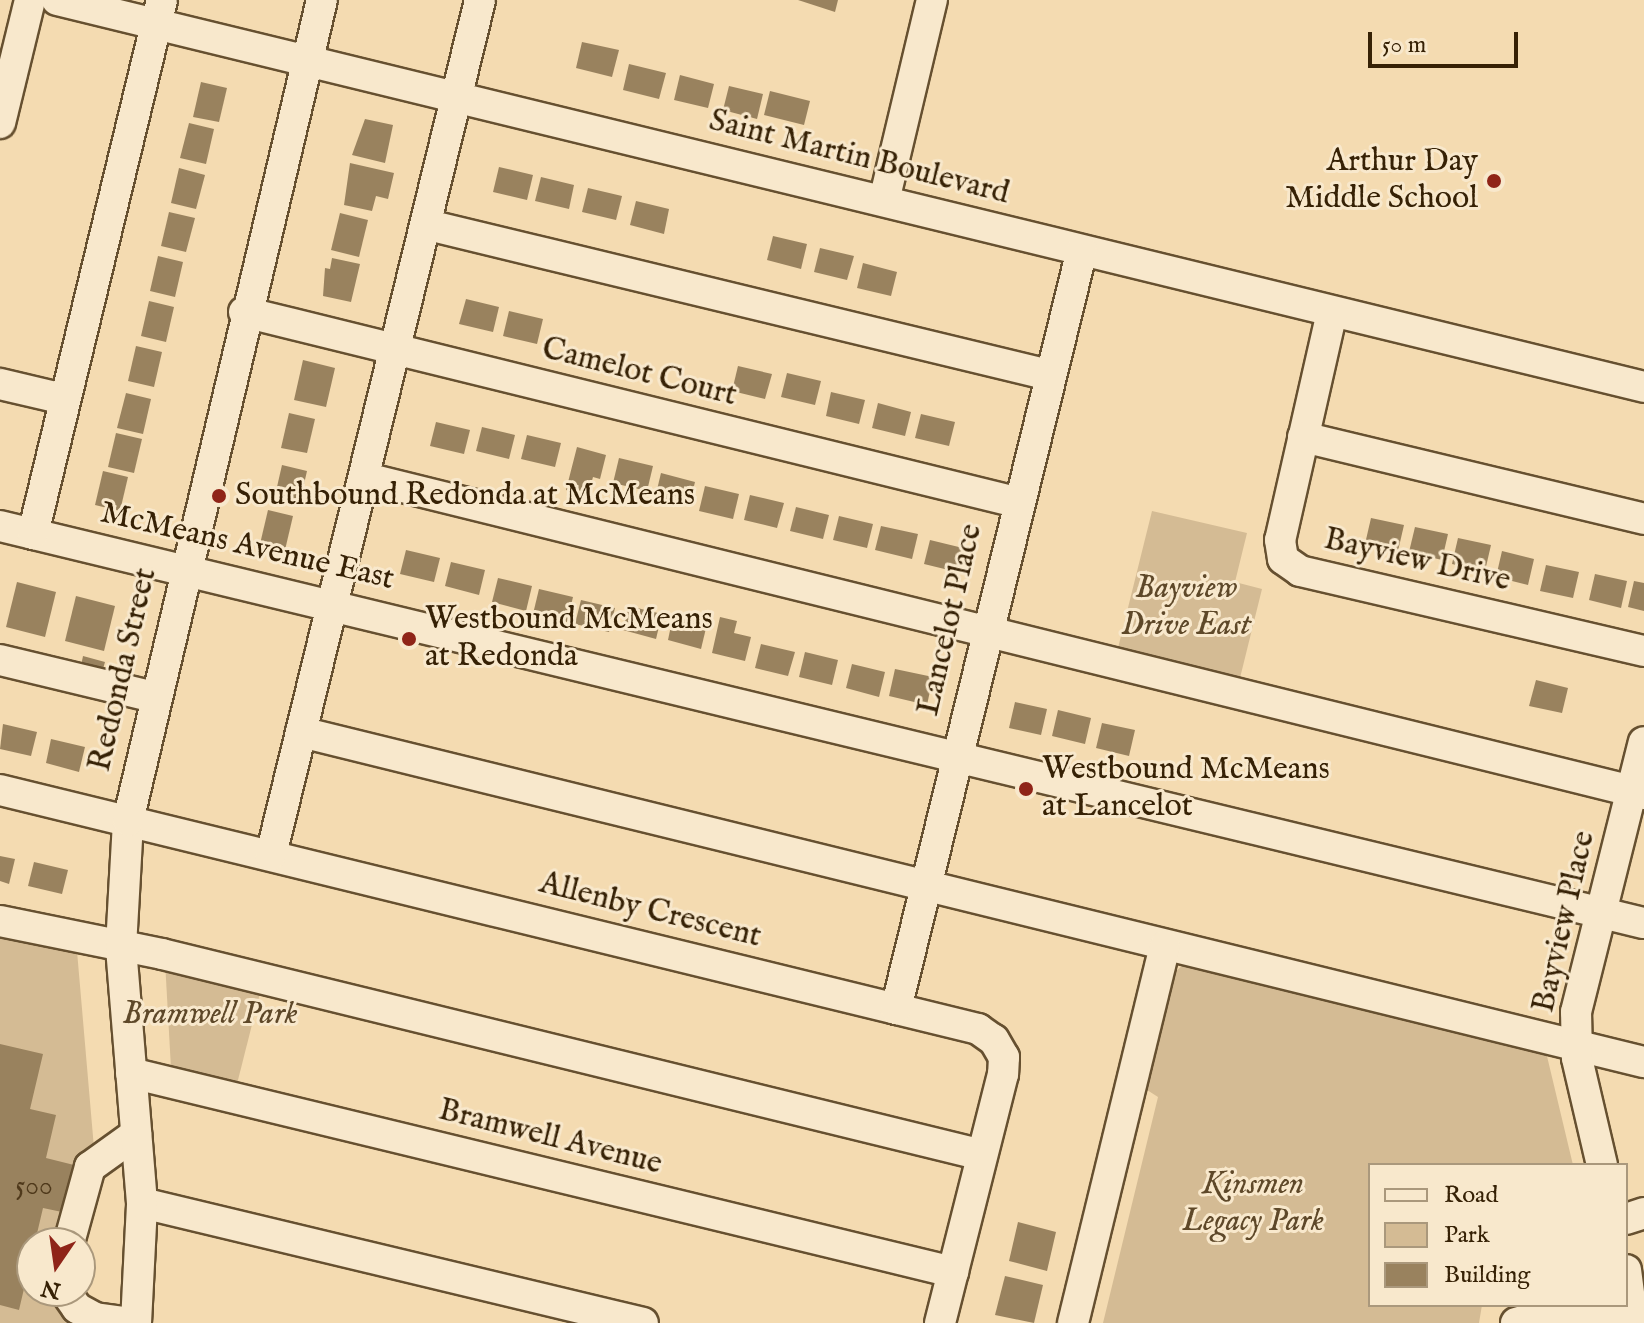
<!DOCTYPE html>
<style>
body{margin:0}
#map{position:relative;width:1644px;height:1323px;overflow:hidden;background:#f4dbb1;font-family:"IM FELL English",serif}
div>[style]{position:absolute}
.green>*{inset:0;background:#d4bb94}
.building>*{inset:0;background:#99825e}
.roads{filter:drop-shadow(2px 0 #665030) drop-shadow(-2px 0 #665030) drop-shadow(0 2px #665030) drop-shadow(0 -2px #665030)}
.minor>*{height:30px;margin:-15px;padding:0 15px;transform-origin:15px;border-radius:15px;background:#f8e8cc}
.dots>*{width:22px;height:22px;translate:-50% -50%;box-sizing:border-box;border:4px solid #f8e8cc;border-radius:50%}
span{translate:-50% -50%;white-space:nowrap;text-align:center;line-height:1.15;-webkit-text-stroke:6px #f8e8cc;paint-order:stroke}
.number-label{font-size:28px;color:#4f391b}
.number-label span{-webkit-text-stroke-width:0}
.street-label{font-size:32px;color:#362105}
.poi-label{font-size:32px;color:#362105}
.right{translate:-100% -50%;text-align:right}
.left{translate:0 -50%;text-align:left}
.park-label{font-size:32px;color:#5e4829;font-style:italic}
.legend{position:absolute;left:1368px;top:1163px;width:260px;height:144px;box-sizing:border-box;background:#f8e8cc;border:2px solid #aa987c;margin:0;padding:10px 14px;list-style:none;font-size:24px;color:#362105}
.legend li{display:flex;align-items:center;gap:16px;height:40px}
.legend b{width:40px;border:2px solid #aa987c}
.north{position:absolute;left:16px;top:1227px;width:80px;height:80px;box-sizing:border-box;background:#f8e8cc;border:2px solid #aa987c;border-radius:50%;rotate:193deg;font-size:22px;font-weight:700;line-height:32px;text-align:center;color:#362105}
.north::after{content:'';display:block;margin:auto;width:28px;height:36px;background:#8f2418;clip-path:polygon(50% 0,100% 100%,50% 72%,0 100%)}
.scale{position:absolute;left:1368px;top:32px;width:150px;height:36px;box-sizing:border-box;border:4px solid #362105;border-top:0;padding-left:10px;font-size:24px;line-height:28px;white-space:nowrap;color:#362105;-webkit-text-stroke:6px #f8e8cc;paint-order:stroke}
</style>
<div id="map">
<div class="green">
<i style="clip-path:polygon(1152px 511px,1247px 533px,1235px 582px,1262px 589px,1239px 682px,1117px 652px)"></i>
<i style="clip-path:polygon(0 932px,77px 951px,94px 1148px,80px 1243px,32px 1243px,32px 1291px,78px 1291px,86px 1323px,0 1323px)"></i>
<i style="clip-path:polygon(165px 961px,262px 985px,237px 1084px,171px 1068px)"></i>
<i style="clip-path:polygon(1186px 962px,1546px 1052px,1573px 1165px,1370px 1165px,1370px 1305px,1482px 1305px,1479px 1323px,1103px 1323px,1158px 1097px,1144px 1088px,1172px 975px)"></i>
</div>
<div class="building">
<i style="clip-path:polygon(798px 0,838px 0,835px 12px)"></i>
<i style="clip-path:polygon(582px 42px,619px 50px,612px 77px,576px 68px)"></i>
<i style="clip-path:polygon(629px 64px,666px 73px,659px 99px,623px 90px)"></i>
<i style="clip-path:polygon(680px 75px,714px 84px,708px 108px,674px 100px)"></i>
<i style="clip-path:polygon(201px 82px,227px 88px,219px 122px,193px 117px)"></i>
<i style="clip-path:polygon(729px 86px,763px 94px,757px 119px,723px 110px)"></i>
<i style="clip-path:polygon(770px 91px,810px 101px,804px 125px,764px 115px)"></i>
<i style="clip-path:polygon(365px 119px,393px 125px,385px 163px,352px 155px)"></i>
<i style="clip-path:polygon(189px 123px,214px 129px,206px 164px,180px 158px)"></i>
<i style="clip-path:polygon(350px 163px,394px 173px,388px 199px,376px 196px,372px 211px,344px 205px)"></i>
<i style="clip-path:polygon(499px 167px,533px 175px,527px 200px,493px 192px)"></i>
<i style="clip-path:polygon(179px 168px,205px 175px,196px 209px,171px 203px)"></i>
<i style="clip-path:polygon(541px 177px,574px 185px,569px 209px,535px 201px)"></i>
<i style="clip-path:polygon(588px 188px,622px 196px,616px 220px,582px 212px)"></i>
<i style="clip-path:polygon(636px 201px,669px 209px,664px 234px,630px 225px)"></i>
<i style="clip-path:polygon(169px 212px,195px 218px,186px 252px,161px 246px)"></i>
<i style="clip-path:polygon(340px 213px,368px 220px,359px 257px,331px 250px)"></i>
<i style="clip-path:polygon(773px 236px,807px 244px,801px 269px,767px 260px)"></i>
<i style="clip-path:polygon(820px 248px,854px 256px,847px 280px,814px 272px)"></i>
<i style="clip-path:polygon(158px 256px,183px 262px,175px 297px,150px 291px)"></i>
<i style="clip-path:polygon(332px 258px,360px 264px,351px 302px,323px 296px,325px 268px,330px 269px)"></i>
<i style="clip-path:polygon(863px 263px,897px 272px,891px 296px,857px 288px)"></i>
<i style="clip-path:polygon(466px 299px,499px 307px,493px 332px,459px 324px)"></i>
<i style="clip-path:polygon(149px 301px,174px 307px,166px 342px,141px 336px)"></i>
<i style="clip-path:polygon(509px 311px,543px 319px,537px 344px,503px 336px)"></i>
<i style="clip-path:polygon(136px 346px,162px 352px,154px 387px,128px 381px)"></i>
<i style="clip-path:polygon(303px 360px,335px 368px,326px 407px,294px 400px)"></i>
<i style="clip-path:polygon(738px 366px,772px 374px,765px 399px,732px 391px)"></i>
<i style="clip-path:polygon(787px 373px,821px 381px,815px 405px,781px 397px)"></i>
<i style="clip-path:polygon(831px 392px,865px 400px,859px 424px,826px 416px)"></i>
<i style="clip-path:polygon(126px 393px,151px 399px,143px 434px,117px 428px)"></i>
<i style="clip-path:polygon(878px 403px,911px 412px,905px 436px,872px 428px)"></i>
<i style="clip-path:polygon(289px 413px,315px 419px,307px 453px,281px 448px)"></i>
<i style="clip-path:polygon(921px 414px,955px 422px,949px 446px,915px 438px)"></i>
<i style="clip-path:polygon(436px 422px,470px 430px,464px 454px,430px 446px)"></i>
<i style="clip-path:polygon(482px 427px,515px 435px,509px 459px,476px 451px)"></i>
<i style="clip-path:polygon(116px 433px,142px 439px,134px 473px,108px 467px)"></i>
<i style="clip-path:polygon(527px 435px,561px 443px,555px 467px,521px 459px)"></i>
<i style="clip-path:polygon(577px 447px,606px 455px,600px 479px,593px 477px,588px 495px,566px 490px)"></i>
<i style="clip-path:polygon(619px 458px,653px 466px,647px 491px,613px 483px)"></i>
<i style="clip-path:polygon(282px 465px,307px 471px,299px 506px,274px 500px)"></i>
<i style="clip-path:polygon(103px 471px,128px 477px,120px 511px,95px 505px)"></i>
<i style="clip-path:polygon(661px 473px,695px 482px,689px 506px,655px 498px)"></i>
<i style="clip-path:polygon(705px 486px,739px 494px,733px 519px,699px 511px)"></i>
<i style="clip-path:polygon(750px 495px,784px 503px,777px 528px,744px 520px)"></i>
<i style="clip-path:polygon(796px 507px,829px 515px,823px 539px,790px 531px)"></i>
<i style="clip-path:polygon(268px 510px,293px 516px,285px 550px,260px 544px)"></i>
<i style="clip-path:polygon(839px 516px,873px 524px,867px 548px,833px 540px)"></i>
<i style="clip-path:polygon(1371px 518px,1404px 525px,1398px 551px,1365px 544px)"></i>
<i style="clip-path:polygon(881px 526px,918px 534px,912px 559px,875px 550px)"></i>
<i style="clip-path:polygon(1415px 527px,1448px 534px,1442px 560px,1409px 552px)"></i>
<i style="clip-path:polygon(1458px 538px,1491px 545px,1485px 571px,1452px 564px)"></i>
<i style="clip-path:polygon(930px 540px,967px 549px,961px 573px,924px 564px)"></i>
<i style="clip-path:polygon(406px 550px,440px 558px,434px 582px,400px 574px)"></i>
<i style="clip-path:polygon(1502px 551px,1534px 559px,1528px 585px,1496px 577px)"></i>
<i style="clip-path:polygon(451px 562px,485px 570px,479px 595px,445px 586px)"></i>
<i style="clip-path:polygon(1546px 565px,1579px 572px,1573px 598px,1540px 591px)"></i>
<i style="clip-path:polygon(1595px 574px,1627px 581px,1621px 608px,1589px 600px)"></i>
<i style="clip-path:polygon(498px 578px,532px 586px,526px 611px,492px 602px)"></i>
<i style="clip-path:polygon(1634px 581px,1644px 583px,1644px 611px,1628px 607px)"></i>
<i style="clip-path:polygon(17px 582px,56px 592px,45px 637px,6px 627px)"></i>
<i style="clip-path:polygon(539px 589px,573px 597px,567px 622px,533px 614px)"></i>
<i style="clip-path:polygon(76px 596px,115px 606px,104px 651px,65px 641px)"></i>
<i style="clip-path:polygon(581px 600px,615px 608px,609px 632px,575px 624px)"></i>
<i style="clip-path:polygon(629px 606px,662px 614px,656px 639px,623px 630px)"></i>
<i style="clip-path:polygon(673px 616px,707px 624px,701px 649px,668px 640px)"></i>
<i style="clip-path:polygon(720px 617px,737px 621px,734px 633px,751px 637px,745px 661px,712px 653px)"></i>
<i style="clip-path:polygon(761px 644px,795px 652px,788px 676px,755px 668px)"></i>
<i style="clip-path:polygon(805px 652px,838px 660px,832px 685px,799px 677px)"></i>
<i style="clip-path:polygon(83px 656px,105px 662px,101px 676px,80px 671px)"></i>
<i style="clip-path:polygon(852px 664px,885px 672px,879px 697px,846px 688px)"></i>
<i style="clip-path:polygon(895px 669px,933px 677px,927px 705px,889px 696px)"></i>
<i style="clip-path:polygon(1536px 680px,1568px 688px,1562px 713px,1529px 706px)"></i>
<i style="clip-path:polygon(1015px 702px,1047px 709px,1041px 735px,1009px 728px)"></i>
<i style="clip-path:polygon(1058px 710px,1091px 718px,1085px 744px,1052px 736px)"></i>
<i style="clip-path:polygon(1102px 723px,1135px 730px,1129px 756px,1096px 748px)"></i>
<i style="clip-path:polygon(3px 724px,37px 732px,31px 756px,0 749px)"></i>
<i style="clip-path:polygon(51px 739px,85px 747px,79px 772px,46px 763px)"></i>
<i style="clip-path:polygon(0 856px,15px 859px,9px 884px,0 881px)"></i>
<i style="clip-path:polygon(34px 862px,68px 870px,62px 894px,28px 886px)"></i>
<i style="clip-path:polygon(0 1044px,43px 1054px,30px 1109px,56px 1115px,46px 1158px,74px 1165px,62px 1212px,43px 1208px,19px 1310px,0 1305px)"></i>
<i style="clip-path:polygon(1018px 1222px,1056px 1232px,1047px 1271px,1009px 1261px)"></i>
<i style="clip-path:polygon(1005px 1276px,1043px 1285px,1034px 1323px,995px 1315px)"></i>
</div>
<div class="roads">
<div class="minor">
<i style="left:57px;top:0;width:1634px;rotate:13.7deg"></i>
<i style="left:0;top:123px;width:127px;rotate:-76.3deg"></i>
<i style="left:884px;top:201px;width:207px;rotate:-76.6deg"></i>
<i style="left:428px;top:225px;width:639px;rotate:13.58deg"></i>
<i style="left:244px;top:312px;width:795px;rotate:13.83deg"></i>
<i style="left:1332px;top:312px;width:234px;rotate:102.8deg"></i>
<i style="left:1280px;top:540px;width:19px;rotate:81deg"></i>
<i style="left:1283px;top:559px;width:21px;rotate:35deg"></i>
<i style="left:1300px;top:571px;width:353px;rotate:13.1deg"></i>
<i style="left:0;top:384px;width:66px;rotate:13.2deg"></i>
<i style="left:1303px;top:437px;width:351px;rotate:13.5deg"></i>
<i style="left:366px;top:478px;width:1316px;rotate:13.89deg"></i>
<i style="left:0;top:526px;width:1691px;rotate:13.58deg"></i>
<i style="left:33px;top:534px;width:549px;rotate:-76.42deg"></i>
<i style="left:0;top:660px;width:158px;rotate:13.5deg"></i>
<i style="left:301px;top:732px;width:1383px;rotate:13.81deg"></i>
<i style="left:0;top:790px;width:1007px;rotate:13.73deg"></i>
<i style="left:978px;top:1029px;width:19px;rotate:35deg"></i>
<i style="left:994px;top:1040px;width:20px;rotate:60deg"></i>
<i style="left:1004px;top:1057px;width:17px;rotate:93deg"></i>
<i style="left:1003px;top:1074px;width:257px;rotate:104.2deg"></i>
<i style="left:271px;top:855px;width:880px;rotate:-76.26deg"></i>
<i style="left:0;top:921px;width:165px;rotate:11.5deg"></i>
<i style="left:162px;top:954px;width:844px;rotate:13.77deg"></i>
<i style="left:896px;top:1009px;width:781px;rotate:-76.23deg"></i>
<i style="left:131px;top:1073px;width:846px;rotate:13.61deg"></i>
<i style="left:1602px;top:1165px;width:110px;rotate:-103.2deg"></i>
<i style="left:1577px;top:1058px;width:46px;rotate:-91.2deg"></i>
<i style="left:1576px;top:1012px;width:278px;rotate:-75.9deg"></i>
<i style="left:142px;top:1203px;width:515px;rotate:13.47deg"></i>
<i style="left:1626px;top:1219px;width:19px;rotate:-18deg"></i>
<i style="left:69px;top:1243px;width:79px;rotate:-74.6deg"></i>
<i style="left:90px;top:1167px;width:57px;rotate:-35.7deg"></i>
<i style="left:1626px;top:1270px;width:53px;rotate:82.5deg"></i>
<i style="left:65px;top:1291px;width:21px;rotate:55deg"></i>
<i style="left:77px;top:1308px;width:21px;rotate:29deg"></i>
<i style="left:95px;top:1318px;width:37px;rotate:8deg"></i>
<i style="left:136px;top:1323px;width:120px;rotate:-87.1deg"></i>
<i style="left:142px;top:1203px;width:257px;rotate:-94.7deg"></i>
<i style="left:121px;top:947px;width:126px;rotate:-86.8deg"></i>
<i style="left:128px;top:821px;width:844px;rotate:-76.71deg"></i>
<i style="left:1073px;top:1323px;width:388px;rotate:-76.3deg"></i>
<i style="left:1516px;top:1323px;width:19px;rotate:-16deg"></i>
<i style="left:1534px;top:1318px;width:109px;rotate:2.6deg"></i>
</div>
</div>
<div class="dots">
<i style="left:1494px;top:181px;background:#8f2418"></i>
<i style="left:219px;top:496px;background:#8f2418"></i>
<i style="left:409px;top:639px;background:#8f2418"></i>
<i style="left:1026px;top:789px;background:#8f2418"></i>
</div>
<div class="number-label">
<span style="left:34px;top:1187px">500</span>
</div>
<div class="street-label">
<span style="left:859px;top:158px;rotate:14deg">Saint Martin Boulevard</span>
<span style="left:639px;top:373px;rotate:14deg">Camelot Court</span>
<span style="left:247px;top:547px;rotate:13deg">McMeans Avenue East</span>
<span style="left:1417px;top:561px;rotate:13deg">Bayview Drive</span>
<span style="left:951px;top:620px;rotate:-77deg">Lancelot Place</span>
<span style="left:124px;top:670px;rotate:-77deg">Redonda Street</span>
<span style="left:650px;top:911px;rotate:14deg">Allenby Crescent</span>
<span style="left:1565px;top:922px;rotate:-77deg">Bayview Place</span>
<span style="left:550px;top:1138px;rotate:14deg">Bramwell Avenue</span>
</div>
<div class="poi-label">
<span class="right" style="left:1478px;top:181px">Arthur Day<br>Middle School</span>
<span class="left" style="left:235px;top:496px">Southbound Redonda at McMeans</span>
<span class="left" style="left:425px;top:639px">Westbound McMeans<br>at Redonda</span>
<span class="left" style="left:1042px;top:789px">Westbound McMeans<br>at Lancelot</span>
</div>
<div class="park-label">
<span style="left:1186px;top:608px">Bayview<br>Drive East</span>
<span style="left:210px;top:1015px">Bramwell Park</span>
<span style="left:1253px;top:1204px">Kinsmen<br>Legacy Park</span>
</div>
<ul class="legend">
<li><b style="height:10px;background:#f8e8cc"></b>Road</li>
<li><b style="height:22px;background:#d4bb94"></b>Park</li>
<li><b style="height:22px;background:#99825e"></b>Building</li>
</ul>
<div class="north">N</div>
<div class="scale">50 m</div>
</div>
